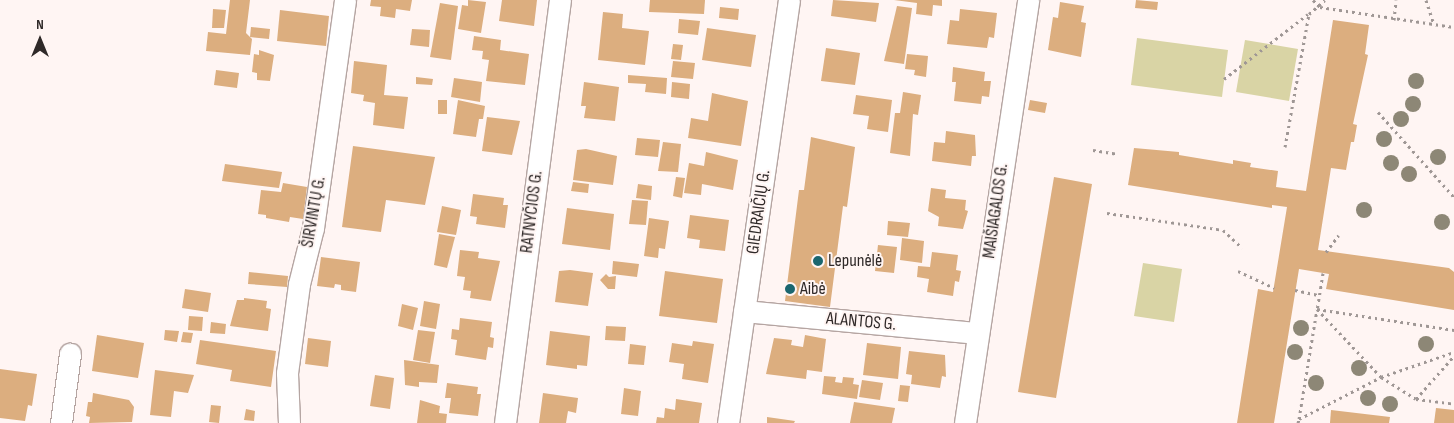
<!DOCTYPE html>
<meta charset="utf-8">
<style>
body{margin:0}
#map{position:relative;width:1454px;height:423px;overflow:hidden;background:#fff5f3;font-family:"Sofia Sans Condensed",sans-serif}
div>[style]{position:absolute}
.green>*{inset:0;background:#d9d4a5}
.building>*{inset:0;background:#dcae7f}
.path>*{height:3px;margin-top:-1.5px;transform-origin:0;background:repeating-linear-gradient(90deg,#9f9795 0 2.5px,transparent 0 6.5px)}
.roads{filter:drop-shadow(1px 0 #b5a5a2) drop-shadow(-1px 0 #b5a5a2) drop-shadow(0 1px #b5a5a2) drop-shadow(0 -1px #b5a5a2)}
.minor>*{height:21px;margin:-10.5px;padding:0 10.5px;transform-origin:10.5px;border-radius:10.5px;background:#fff}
.trees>*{width:16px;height:16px;margin:-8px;border-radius:50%;background:#8d8776}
.dots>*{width:14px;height:14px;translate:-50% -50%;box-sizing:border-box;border:2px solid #fff5f3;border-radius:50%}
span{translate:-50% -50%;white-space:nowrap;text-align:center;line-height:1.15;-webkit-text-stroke:4px #fff5f3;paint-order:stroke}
.street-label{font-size:18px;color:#2f2928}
.poi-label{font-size:18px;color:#2f2928}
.left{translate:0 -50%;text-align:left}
.north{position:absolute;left:15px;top:15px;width:50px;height:50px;-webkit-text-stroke:4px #fff5f3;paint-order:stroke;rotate:0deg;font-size:14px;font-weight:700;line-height:20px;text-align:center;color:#2f2928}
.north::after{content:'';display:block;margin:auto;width:18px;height:22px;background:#2f2928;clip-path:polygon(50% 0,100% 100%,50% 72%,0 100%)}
</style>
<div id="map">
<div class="green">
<i style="clip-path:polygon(1137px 38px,1228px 50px,1222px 97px,1131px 85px)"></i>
<i style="clip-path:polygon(1245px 40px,1298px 49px,1289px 101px,1236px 92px)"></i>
<i style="clip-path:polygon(1143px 263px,1182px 269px,1174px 322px,1134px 316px)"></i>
</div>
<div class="building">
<i style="clip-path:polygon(230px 0,250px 0,246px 33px,252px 39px,250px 55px,206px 51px,208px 32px,226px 34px)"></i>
<i style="clip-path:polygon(371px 0,412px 0,410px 11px,396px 9px,395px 18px,380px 16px,381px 7px,370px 6px)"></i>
<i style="clip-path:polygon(468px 0,486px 2px,481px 33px,458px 29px,462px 5px,468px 6px)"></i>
<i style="clip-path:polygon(502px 0,537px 0,534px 26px,499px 21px)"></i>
<i style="clip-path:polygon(650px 0,705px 0,704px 14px,649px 12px)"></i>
<i style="clip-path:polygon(833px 0,879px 3px,876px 22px,831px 16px)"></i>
<i style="clip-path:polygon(894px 0,942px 0,942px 6px,933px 5px,932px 16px,916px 14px,917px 3px)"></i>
<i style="clip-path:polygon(1136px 0,1158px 2px,1157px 10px,1135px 8px)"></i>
<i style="clip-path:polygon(1060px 2px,1084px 6px,1081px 22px,1086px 23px,1081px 57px,1048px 50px,1053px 17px,1058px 18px)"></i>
<i style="clip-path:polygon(440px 3px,458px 6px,451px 60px,430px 57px)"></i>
<i style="clip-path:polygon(897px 6px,912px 8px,904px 64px,884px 61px)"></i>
<i style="clip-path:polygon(720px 7px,739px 9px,738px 20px,719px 18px)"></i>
<i style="clip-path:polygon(213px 9px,226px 10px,224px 28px,212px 28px)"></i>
<i style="clip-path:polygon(960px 9px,997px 13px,994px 38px,989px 37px,987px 48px,947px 44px,950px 20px,959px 21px)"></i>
<i style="clip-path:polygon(280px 10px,329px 16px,326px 46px,277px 41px)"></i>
<i style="clip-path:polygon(603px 12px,623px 14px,622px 28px,649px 31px,645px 65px,598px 60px)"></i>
<i style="clip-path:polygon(679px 19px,700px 21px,698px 35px,678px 33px)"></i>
<i style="clip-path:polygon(1333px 20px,1369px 25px,1365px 54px,1368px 55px,1353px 124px,1357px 125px,1354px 142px,1351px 142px,1346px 170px,1331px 168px,1318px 250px,1449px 268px,1454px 272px,1454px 310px,1326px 289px,1329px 274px,1299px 269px,1274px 423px,1237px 423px,1258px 289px,1273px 292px,1287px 207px,1272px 205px,1272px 208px,1128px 185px,1134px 148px,1179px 152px,1179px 155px,1233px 164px,1233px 160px,1251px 163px,1250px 167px,1278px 171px,1276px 187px,1306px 191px)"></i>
<i style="clip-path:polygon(251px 27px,270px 29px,269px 39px,250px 37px)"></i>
<i style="clip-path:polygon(707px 28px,756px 35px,751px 67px,702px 60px)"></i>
<i style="clip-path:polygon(412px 29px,430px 30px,429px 47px,410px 45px)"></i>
<i style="clip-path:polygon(474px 36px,501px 40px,500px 50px,529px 54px,525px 85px,486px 81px,489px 60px,482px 59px,483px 51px,472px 50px)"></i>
<i style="clip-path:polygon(673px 44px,683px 45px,681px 60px,671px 59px)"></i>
<i style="clip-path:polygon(826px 48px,860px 53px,855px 85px,821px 81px)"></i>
<i style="clip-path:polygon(259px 50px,274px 55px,270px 81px,257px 80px,257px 73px,252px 72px,254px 54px,259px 55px)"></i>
<i style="clip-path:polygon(907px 54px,928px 56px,926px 77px,914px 75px,915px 70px,905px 69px)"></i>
<i style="clip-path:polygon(354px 61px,387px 65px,384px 95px,408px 97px,404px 129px,373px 125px,375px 103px,363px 101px,364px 95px,351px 93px)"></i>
<i style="clip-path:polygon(673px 61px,695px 63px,693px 79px,671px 77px)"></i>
<i style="clip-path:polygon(953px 67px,985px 72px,984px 81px,991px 81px,989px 97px,982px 96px,981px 104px,954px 101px,956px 82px,952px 82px)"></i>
<i style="clip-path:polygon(216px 70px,239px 73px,237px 88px,214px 85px)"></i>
<i style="clip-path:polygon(628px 75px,667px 78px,666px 94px,645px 92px,646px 84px,628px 83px)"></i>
<i style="clip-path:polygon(416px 77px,433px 79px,432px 85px,416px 84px)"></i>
<i style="clip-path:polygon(454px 78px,482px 82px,480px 102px,451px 97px)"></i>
<i style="clip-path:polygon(584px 82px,619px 87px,615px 121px,584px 118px,586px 106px,581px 106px)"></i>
<i style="clip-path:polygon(672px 82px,690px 84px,689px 99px,671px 97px)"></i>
<i style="clip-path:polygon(903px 92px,921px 95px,918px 115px,913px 114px,910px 156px,890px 153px,895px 113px,900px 113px)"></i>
<i style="clip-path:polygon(712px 93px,748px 101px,741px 146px,688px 138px,691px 118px,708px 121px)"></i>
<i style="clip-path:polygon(856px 95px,892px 100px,888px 132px,867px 129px,869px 116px,853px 114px)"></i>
<i style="clip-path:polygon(438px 100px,447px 100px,447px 114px,438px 114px)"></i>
<i style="clip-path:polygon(458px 100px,485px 106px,483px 119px,479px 119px,476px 137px,453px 134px)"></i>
<i style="clip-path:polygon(1030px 100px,1047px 103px,1045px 113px,1028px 110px)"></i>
<i style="clip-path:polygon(487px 117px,520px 121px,512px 155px,482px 151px)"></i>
<i style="clip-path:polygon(946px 131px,975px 135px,976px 156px,972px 156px,971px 166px,932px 161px,934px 142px,945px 143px)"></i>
<i style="clip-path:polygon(811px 137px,855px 147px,847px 207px,843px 206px,830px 307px,785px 301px,799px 190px,804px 190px)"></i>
<i style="clip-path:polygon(637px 138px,660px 140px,658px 157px,635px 155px)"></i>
<i style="clip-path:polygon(663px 142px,681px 144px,678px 172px,658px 171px)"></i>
<i style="clip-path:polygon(353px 146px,435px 157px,425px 205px,386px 200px,381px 232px,342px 227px)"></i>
<i style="clip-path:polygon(586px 149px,617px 156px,613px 185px,573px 180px,577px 150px)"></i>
<i style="clip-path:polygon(706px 152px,738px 160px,733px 190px,702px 184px,701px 195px,684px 193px,689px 163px,704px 166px)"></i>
<i style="clip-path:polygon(225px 164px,282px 172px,279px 188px,222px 181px)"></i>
<i style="clip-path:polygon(676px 177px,685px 178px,682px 198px,673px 196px)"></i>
<i style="clip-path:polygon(1054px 177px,1092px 184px,1056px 398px,1018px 392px)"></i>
<i style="clip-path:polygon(573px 182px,589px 184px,588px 193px,571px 191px)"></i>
<i style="clip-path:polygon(283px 183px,307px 187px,303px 219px,290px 217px,289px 222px,266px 218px,266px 215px,258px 214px,261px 190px,281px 192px)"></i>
<i style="clip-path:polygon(638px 184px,652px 186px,651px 200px,636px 198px)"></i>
<i style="clip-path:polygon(931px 188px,946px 190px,945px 198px,966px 200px,965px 210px,968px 211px,963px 229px,938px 226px,939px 217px,928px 211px)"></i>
<i style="clip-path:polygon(473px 194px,504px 198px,503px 205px,508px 205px,505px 228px,476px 224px,477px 217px,470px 216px)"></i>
<i style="clip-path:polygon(632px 200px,648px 201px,646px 225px,629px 224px)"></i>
<i style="clip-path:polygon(442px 206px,461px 210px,456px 235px,437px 232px)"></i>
<i style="clip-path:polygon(567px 208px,614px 214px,610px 250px,562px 244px)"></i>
<i style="clip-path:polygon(690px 215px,729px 220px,725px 251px,699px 248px,700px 240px,687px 238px)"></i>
<i style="clip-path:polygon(649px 218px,669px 221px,665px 249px,659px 248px,658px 258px,644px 256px)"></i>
<i style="clip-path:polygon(888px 221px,910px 223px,908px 237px,887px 235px)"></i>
<i style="clip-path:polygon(439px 234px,455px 237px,447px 268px,434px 265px)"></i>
<i style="clip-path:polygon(902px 238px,924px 241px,922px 263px,900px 260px)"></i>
<i style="clip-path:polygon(878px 245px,897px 247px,894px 273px,875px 271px)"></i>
<i style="clip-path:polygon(460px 250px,479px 252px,478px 258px,500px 261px,491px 301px,470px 298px,471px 291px,463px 290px,465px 277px,457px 276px)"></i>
<i style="clip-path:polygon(932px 252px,958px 255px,956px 270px,961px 271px,959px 282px,955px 281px,953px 296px,927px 292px,929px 279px,917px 277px,918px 266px,930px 267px)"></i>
<i style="clip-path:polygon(321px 257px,360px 262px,356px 292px,341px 290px,341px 285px,335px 284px,334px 288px,317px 286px)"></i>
<i style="clip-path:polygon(613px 261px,639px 264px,637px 277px,612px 274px)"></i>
<i style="clip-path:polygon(570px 270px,593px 273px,588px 306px,555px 302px,559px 271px)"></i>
<i style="clip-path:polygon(665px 271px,723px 279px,717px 323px,659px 316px)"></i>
<i style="clip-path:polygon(249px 272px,288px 276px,287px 287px,248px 284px)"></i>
<i style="clip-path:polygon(606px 274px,609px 277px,616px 276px,615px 289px,608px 289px,600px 280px)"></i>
<i style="clip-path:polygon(185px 289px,211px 293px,208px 312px,182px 308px)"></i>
<i style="clip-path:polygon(244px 298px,267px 301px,266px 308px,271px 309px,268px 331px,230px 326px,237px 300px,244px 300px)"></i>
<i style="clip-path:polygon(424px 301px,440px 304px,436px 329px,420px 326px)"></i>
<i style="clip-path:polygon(402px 304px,418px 308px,413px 330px,398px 326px)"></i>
<i style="clip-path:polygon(189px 316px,203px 317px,202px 331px,188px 330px)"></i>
<i style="clip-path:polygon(460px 318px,492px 322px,490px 337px,494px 338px,493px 348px,488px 347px,486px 360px,455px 355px,457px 340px,451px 339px,452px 329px,459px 330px)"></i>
<i style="clip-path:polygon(211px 322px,226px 324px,225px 334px,210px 333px)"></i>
<i style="clip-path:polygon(606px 326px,626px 327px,625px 341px,605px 340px)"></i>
<i style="clip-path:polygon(165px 330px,179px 331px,177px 342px,164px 340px)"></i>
<i style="clip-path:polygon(418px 330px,435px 332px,430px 363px,413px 360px)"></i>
<i style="clip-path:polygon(550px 331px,590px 336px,587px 366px,577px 365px,577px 369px,546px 365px)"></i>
<i style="clip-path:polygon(183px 332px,193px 333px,191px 343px,181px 342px)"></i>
<i style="clip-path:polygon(97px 335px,144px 343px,138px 378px,92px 371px)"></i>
<i style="clip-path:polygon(805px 335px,826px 339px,822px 372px,807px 370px,806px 379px,766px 374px,774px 338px,792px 340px,791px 345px,803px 347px)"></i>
<i style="clip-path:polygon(308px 338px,331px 341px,328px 367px,305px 364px)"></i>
<i style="clip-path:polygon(200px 340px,276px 351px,271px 387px,230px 381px,232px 370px,196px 364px)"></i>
<i style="clip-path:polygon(693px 341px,714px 344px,708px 383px,682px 379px,684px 364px,669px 362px,672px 343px,692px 346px)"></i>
<i style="clip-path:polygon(867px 343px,901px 347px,898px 379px,863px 375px)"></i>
<i style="clip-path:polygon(630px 344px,646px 346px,644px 365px,628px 364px)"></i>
<i style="clip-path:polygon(909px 351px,945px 355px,946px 377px,942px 376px,940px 388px,911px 384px,912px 375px,906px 374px)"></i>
<i style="clip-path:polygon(404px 360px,439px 365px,437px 383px,419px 382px,419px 387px,405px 385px)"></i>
<i style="clip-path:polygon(0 369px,37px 374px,32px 406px,28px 405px,25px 421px,0 418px)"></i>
<i style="clip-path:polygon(155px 370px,194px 375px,188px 393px,174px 391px,171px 417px,150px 415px)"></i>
<i style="clip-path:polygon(375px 375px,394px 378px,390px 409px,370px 406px)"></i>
<i style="clip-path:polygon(824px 376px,836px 377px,835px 382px,842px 383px,843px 377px,854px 378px,853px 384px,859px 385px,857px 399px,822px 394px)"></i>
<i style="clip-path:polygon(862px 380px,883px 383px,880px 400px,859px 397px)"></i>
<i style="clip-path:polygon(447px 383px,478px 387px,477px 394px,481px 394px,478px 416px,449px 413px,451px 398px,445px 398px)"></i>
<i style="clip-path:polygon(900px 385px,910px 386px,908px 402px,898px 401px)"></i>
<i style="clip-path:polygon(624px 388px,641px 391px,638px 416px,621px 414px)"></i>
<i style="clip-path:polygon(93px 393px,129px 400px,134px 407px,132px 422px,89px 423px,90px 417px,86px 416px,88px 402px,92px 402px)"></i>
<i style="clip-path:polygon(543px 393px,578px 398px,576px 413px,568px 411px,566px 423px,539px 423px)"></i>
<i style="clip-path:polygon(676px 399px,702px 403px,699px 423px,656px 423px,657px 417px,664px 418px,665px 408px,675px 410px)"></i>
<i style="clip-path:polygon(420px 400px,440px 406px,439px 413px,447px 414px,446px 423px,417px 423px)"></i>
<i style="clip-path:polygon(854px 402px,895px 408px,892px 423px,850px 423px)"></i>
<i style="clip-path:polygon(211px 405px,221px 406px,219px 423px,209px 422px)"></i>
<i style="clip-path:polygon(1436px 408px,1454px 410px,1454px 423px,1434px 423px)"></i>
<i style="clip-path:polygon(246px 409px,255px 411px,254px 421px,244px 420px)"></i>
<i style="clip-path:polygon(1331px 410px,1390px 417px,1389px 423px,1330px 423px)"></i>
<i style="clip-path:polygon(767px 417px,795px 421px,794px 423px,767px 423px)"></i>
</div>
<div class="path">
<i style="left:1313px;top:0;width:10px;rotate:45deg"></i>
<i style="left:1320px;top:7px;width:135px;rotate:8.5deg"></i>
<i style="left:1426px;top:0;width:25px;rotate:72deg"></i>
<i style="left:1394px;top:20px;width:20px;rotate:-84deg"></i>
<i style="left:1224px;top:79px;width:106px;rotate:-37.7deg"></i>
<i style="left:1378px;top:112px;width:114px;rotate:48.2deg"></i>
<i style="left:1285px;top:147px;width:135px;rotate:-79.8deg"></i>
<i style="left:1309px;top:14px;width:21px;rotate:-41deg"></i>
<i style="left:1093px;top:150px;width:24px;rotate:9deg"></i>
<i style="left:1107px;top:213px;width:117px;rotate:8.3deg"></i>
<i style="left:1223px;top:230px;width:26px;rotate:43deg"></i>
<i style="left:1326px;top:252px;width:21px;rotate:-53deg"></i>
<i style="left:1238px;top:271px;width:40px;rotate:25deg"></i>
<i style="left:1323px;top:273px;width:36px;rotate:99deg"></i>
<i style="left:1317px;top:309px;width:93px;rotate:46.7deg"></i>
<i style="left:1381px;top:377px;width:41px;rotate:32.2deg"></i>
<i style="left:1416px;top:399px;width:38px;rotate:7deg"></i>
<i style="left:1295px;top:290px;width:25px;rotate:12deg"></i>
<i style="left:1416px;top:399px;width:57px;rotate:-48.5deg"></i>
<i style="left:1299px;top:419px;width:111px;rotate:-80.7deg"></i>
<i style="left:1317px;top:309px;width:139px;rotate:8.7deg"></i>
<i style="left:1298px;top:423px;width:4px;rotate:-76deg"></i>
<i style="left:1299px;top:419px;width:92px;rotate:-27.1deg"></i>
<i style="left:1381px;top:377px;width:77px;rotate:-18.9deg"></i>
</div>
<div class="roads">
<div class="minor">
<i style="left:744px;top:311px;width:235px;rotate:5.4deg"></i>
<i style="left:61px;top:423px;width:70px;rotate:-82.6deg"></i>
<i style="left:289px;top:423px;width:50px;rotate:-92.3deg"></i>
<i style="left:287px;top:373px;width:90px;rotate:-82.3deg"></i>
<i style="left:299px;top:284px;width:58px;rotate:-76deg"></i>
<i style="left:313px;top:228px;width:230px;rotate:-82deg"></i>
<i style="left:505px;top:423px;width:427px;rotate:-82.6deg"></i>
<i style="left:728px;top:423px;width:427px;rotate:-81.8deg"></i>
<i style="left:965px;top:423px;width:428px;rotate:-81.5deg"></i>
</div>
</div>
<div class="trees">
<i style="left:1416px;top:81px"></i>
<i style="left:1413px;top:104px"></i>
<i style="left:1401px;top:119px"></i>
<i style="left:1384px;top:139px"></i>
<i style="left:1438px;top:157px"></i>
<i style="left:1391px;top:163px"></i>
<i style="left:1409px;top:174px"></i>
<i style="left:1364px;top:210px"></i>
<i style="left:1442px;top:222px"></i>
<i style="left:1301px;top:328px"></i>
<i style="left:1426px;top:344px"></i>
<i style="left:1295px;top:352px"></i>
<i style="left:1359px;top:368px"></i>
<i style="left:1316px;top:383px"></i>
<i style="left:1368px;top:398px"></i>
<i style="left:1390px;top:404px"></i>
</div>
<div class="dots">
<i style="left:818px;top:261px;background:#1a666f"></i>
<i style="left:790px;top:289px;background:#1a666f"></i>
</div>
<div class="street-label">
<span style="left:996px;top:211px;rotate:-82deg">MAIŠIAGALOS G.</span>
<span style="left:314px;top:212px;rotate:-80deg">ŠIRVINTŲ G.</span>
<span style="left:532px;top:212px;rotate:-83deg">RATNYČIOS G.</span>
<span style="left:759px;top:212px;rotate:-82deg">GIEDRAIČIŲ G.</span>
<span style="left:861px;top:322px;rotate:5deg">ALANTOS G.</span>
</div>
<div class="poi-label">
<span class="left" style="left:828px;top:261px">Lepunėlė</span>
<span class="left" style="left:800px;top:289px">Aibė</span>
</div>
<div class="north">N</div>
</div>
